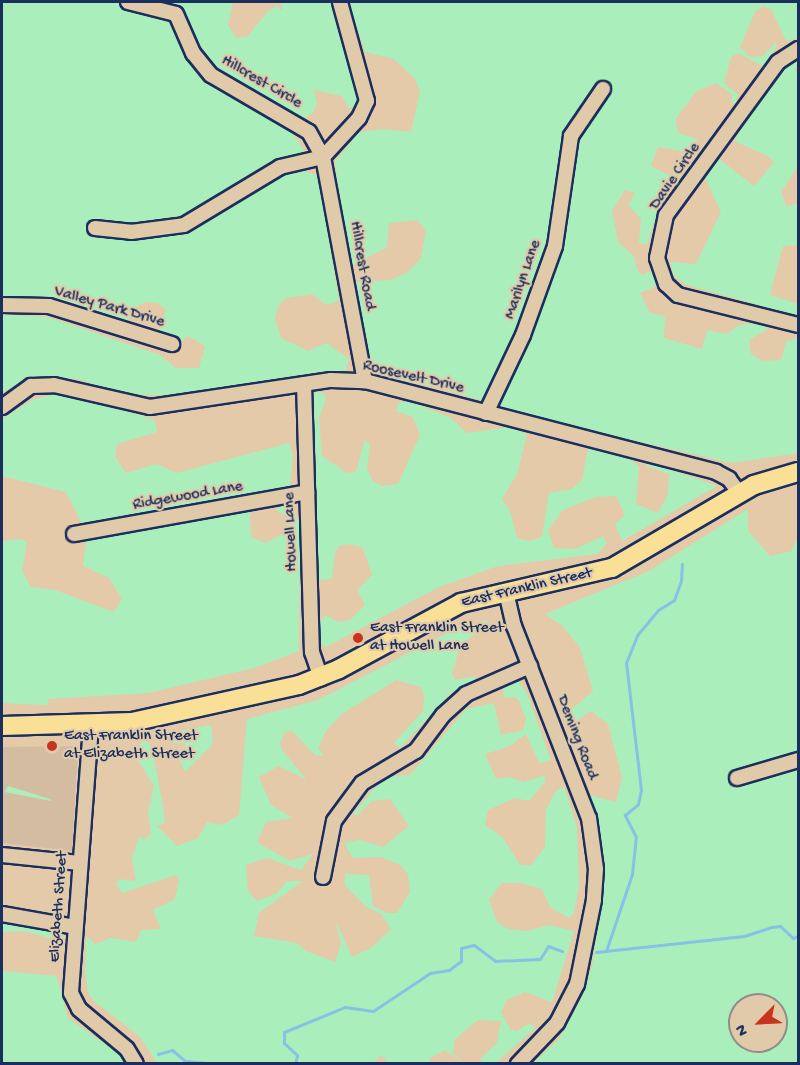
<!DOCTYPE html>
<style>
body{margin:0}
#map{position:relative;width:800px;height:1065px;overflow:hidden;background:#e4caa8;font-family:"Gochi Hand",sans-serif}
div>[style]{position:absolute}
.built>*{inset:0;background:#d4bca0}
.green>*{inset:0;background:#aaefbb}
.stream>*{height:3px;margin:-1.5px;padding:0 1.5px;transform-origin:1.5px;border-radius:1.5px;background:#86c2e5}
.roads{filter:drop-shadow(2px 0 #1b2f5e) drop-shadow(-2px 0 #1b2f5e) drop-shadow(0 2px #1b2f5e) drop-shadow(0 -2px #1b2f5e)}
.minor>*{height:14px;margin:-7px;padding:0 7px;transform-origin:7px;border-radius:7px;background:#e1caaa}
.major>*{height:18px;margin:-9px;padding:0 9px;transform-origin:9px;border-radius:9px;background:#fadf96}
.dots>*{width:16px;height:16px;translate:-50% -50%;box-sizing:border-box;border:3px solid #e1caaa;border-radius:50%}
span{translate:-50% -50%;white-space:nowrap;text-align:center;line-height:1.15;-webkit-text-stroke:4.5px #e1caaa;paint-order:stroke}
.street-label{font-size:16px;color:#1b2f5e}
.poi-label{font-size:16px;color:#1b2f5e}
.left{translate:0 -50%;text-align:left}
.frame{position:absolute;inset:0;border:3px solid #1b2f5e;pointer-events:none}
.north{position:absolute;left:728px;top:993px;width:60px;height:60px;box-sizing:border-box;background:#e1caaa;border:2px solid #928c8c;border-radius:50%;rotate:246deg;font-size:16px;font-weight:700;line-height:24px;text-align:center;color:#1b2f5e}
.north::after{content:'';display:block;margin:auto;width:21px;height:27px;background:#c8321e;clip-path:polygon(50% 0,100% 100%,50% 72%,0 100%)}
</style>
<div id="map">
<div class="built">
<i style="clip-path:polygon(74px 746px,78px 752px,72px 851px,2px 843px,2px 747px)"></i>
</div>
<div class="green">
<i style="clip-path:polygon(2px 2px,233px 2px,228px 25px,236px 38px,247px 37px,269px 10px,278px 6px,282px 11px,282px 2px,334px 2px,361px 102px,349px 109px,342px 96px,314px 90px,317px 104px,313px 113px,288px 127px,306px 153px,292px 158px,286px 175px,305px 171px,319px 176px,339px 301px,326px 305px,312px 294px,286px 298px,278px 306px,275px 318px,281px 338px,308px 351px,326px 343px,349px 359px,346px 370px,193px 395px,126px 395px,78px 379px,53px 377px,38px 377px,2px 392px,2px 315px,48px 317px,160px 355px,176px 368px,199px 368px,205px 346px,188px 336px,177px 345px,154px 333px,160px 330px,166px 310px,158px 303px,145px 302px,133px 309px,128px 321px,44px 299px,2px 297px)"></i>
<i style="clip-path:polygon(348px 2px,798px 2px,798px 38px,786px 41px,771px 9px,763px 6px,755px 12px,740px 47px,750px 57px,763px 56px,776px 42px,777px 46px,763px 66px,738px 53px,731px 57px,724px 83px,738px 95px,735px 105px,731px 101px,733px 95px,716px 83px,697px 91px,676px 118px,678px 133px,698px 139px,688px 152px,658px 147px,651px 166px,666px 174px,680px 175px,677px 184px,667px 186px,669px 197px,654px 223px,647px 245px,639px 243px,641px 219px,628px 205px,635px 193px,625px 190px,612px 211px,618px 242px,634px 256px,637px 269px,642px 275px,654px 270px,655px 287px,640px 293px,650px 313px,665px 316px,664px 338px,702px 349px,707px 330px,727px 334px,739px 325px,761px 322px,768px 329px,749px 340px,751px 354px,763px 361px,781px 360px,786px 342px,798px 338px,798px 453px,732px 463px,571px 426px,431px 386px,382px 377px,372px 365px,354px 296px,356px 282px,391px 280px,408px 272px,421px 258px,426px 231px,417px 220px,389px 223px,387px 247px,348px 268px,335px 162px,358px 133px,382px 129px,411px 132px,420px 92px,415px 79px,394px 59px,365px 52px)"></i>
<i style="clip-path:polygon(798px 59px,795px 70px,798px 73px,798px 166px,781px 192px,787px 207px,798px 203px,798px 245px,783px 246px,770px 295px,798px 304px,798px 316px,687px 285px,673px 275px,671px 262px,696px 264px,721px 212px,704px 175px,719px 159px,754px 186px,774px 162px,768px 156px,734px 141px,779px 71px)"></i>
<i style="clip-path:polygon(314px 392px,323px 392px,326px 399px,319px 418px,322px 456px,347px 473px,356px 472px,365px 439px,370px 445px,367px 469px,373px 481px,382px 486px,398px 484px,420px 435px,413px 417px,396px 411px,399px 402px,412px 402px,451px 418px,467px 433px,509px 427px,527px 434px,517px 474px,502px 499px,510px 511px,517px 538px,530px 541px,542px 537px,549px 493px,572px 489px,582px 480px,588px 449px,624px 454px,639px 467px,636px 504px,658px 513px,668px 494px,669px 474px,646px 466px,649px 462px,717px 486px,622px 541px,615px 524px,625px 515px,616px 496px,596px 497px,563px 510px,548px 530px,554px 548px,576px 549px,603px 536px,607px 543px,597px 554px,498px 566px,439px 587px,326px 647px,320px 643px,320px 623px,325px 615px,338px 622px,350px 620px,365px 605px,357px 590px,372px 575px,363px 548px,350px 544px,339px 546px,335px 553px,332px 579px,318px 580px)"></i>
<i style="clip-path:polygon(58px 393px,80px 396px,155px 420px,157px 432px,117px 444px,115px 457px,126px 473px,157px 464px,177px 473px,289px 443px,293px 455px,290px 488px,233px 502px,250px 512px,251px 537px,265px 543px,290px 531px,289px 518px,276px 510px,280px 505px,292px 506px,300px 524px,299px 651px,254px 668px,148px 693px,49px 699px,47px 705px,2px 703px,2px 541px,21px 539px,27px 542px,22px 571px,31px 587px,55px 590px,114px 612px,122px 599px,109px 578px,83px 566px,86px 544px,81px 522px,66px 492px,2px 476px,2px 419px,32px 400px)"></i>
<i style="clip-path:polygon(evenodd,748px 509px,748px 531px,770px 556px,792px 551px,798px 536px,798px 1063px,532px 1064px,559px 1039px,581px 999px,592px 966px,602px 901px,603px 856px,589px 795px,616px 802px,622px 777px,608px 724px,591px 711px,571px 725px,565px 723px,572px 709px,593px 691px,580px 647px,561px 625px,545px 614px,649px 571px,748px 509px,740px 1005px,776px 1005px,776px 1041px,740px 1041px,740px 1005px)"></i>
<i style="clip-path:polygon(487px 620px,485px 629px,461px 643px,452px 674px,455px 680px,476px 676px,474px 680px,451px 693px,400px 748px,394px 743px,423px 711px,424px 696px,421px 687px,396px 680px,342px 714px,326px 731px,318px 748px,324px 756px,315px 755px,292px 731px,285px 732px,280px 743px,282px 750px,307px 780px,279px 766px,259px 777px,271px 805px,293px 818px,266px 822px,257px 842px,290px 861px,313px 854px,301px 870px,267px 858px,246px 865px,248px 891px,257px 901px,277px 893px,287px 881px,303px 881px,259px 913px,254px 936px,297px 943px,306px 951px,335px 962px,341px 944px,335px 919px,352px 957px,371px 948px,391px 929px,381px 914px,365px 906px,345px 885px,345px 874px,369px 875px,373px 906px,387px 913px,397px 913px,410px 892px,408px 874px,400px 865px,381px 857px,353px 858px,344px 843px,360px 840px,383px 847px,409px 826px,390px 799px,372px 801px,356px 816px,353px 814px,379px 783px,393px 776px,410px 775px,466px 709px,494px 703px,501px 735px,523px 730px,526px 719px,519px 701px,515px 697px,505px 698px,503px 693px,503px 684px,519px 682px,527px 693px,551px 761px,539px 763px,526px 734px,508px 747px,485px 754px,496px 779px,509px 777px,524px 782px,545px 775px,545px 782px,529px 801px,515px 798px,488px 810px,485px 825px,503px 838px,520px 865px,531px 865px,545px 847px,546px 810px,555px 792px,564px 786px,577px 828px,579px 885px,574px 913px,569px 918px,550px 907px,542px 889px,520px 883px,502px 883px,489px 899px,497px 922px,508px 929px,527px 931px,549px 925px,574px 931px,552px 1002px,525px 992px,507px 1000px,501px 1012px,510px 1029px,517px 1031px,530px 1023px,535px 1028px,496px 1063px,482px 1063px,480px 1059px,497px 1043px,501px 1021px,478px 1020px,455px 1039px,453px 1053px,464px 1063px,445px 1050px,429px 1059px,432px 1064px,390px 1063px,381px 1055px,373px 1064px,157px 1063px,140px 1037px,94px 1001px,88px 992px,85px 973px,86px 936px,95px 944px,111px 938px,136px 942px,141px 930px,161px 929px,153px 910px,175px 899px,179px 880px,176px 875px,122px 893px,116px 884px,119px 879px,136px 881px,132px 858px,139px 836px,144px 840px,151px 834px,148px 812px,154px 786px,136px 757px,141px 742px,147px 741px,152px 748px,163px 806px,165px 823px,157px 826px,177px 846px,198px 838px,207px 822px,222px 825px,239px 815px,247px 719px,318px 700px,455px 629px)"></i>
<i style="clip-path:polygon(211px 725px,213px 744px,185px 772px,179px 759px,187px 750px,184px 743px,172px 743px,165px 734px)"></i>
<i style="clip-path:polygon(8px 786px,50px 799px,51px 801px,5px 792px)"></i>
<i style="clip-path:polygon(2px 920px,63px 933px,65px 937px,59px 940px,22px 931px,2px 932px)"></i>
<i style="clip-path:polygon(2px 971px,57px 976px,68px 1018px,117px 1052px,125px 1063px,2px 1063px)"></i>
</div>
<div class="stream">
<i style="left:606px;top:951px;width:81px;rotate:-71.3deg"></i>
<i style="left:632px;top:874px;width:37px;rotate:-84deg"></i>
<i style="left:636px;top:837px;width:25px;rotate:-117deg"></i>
<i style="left:625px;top:815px;width:17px;rotate:-40deg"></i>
<i style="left:638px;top:804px;width:14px;rotate:-78deg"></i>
<i style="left:641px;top:790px;width:128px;rotate:-96.7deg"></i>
<i style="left:626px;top:663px;width:31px;rotate:-68deg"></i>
<i style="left:638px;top:634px;width:31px;rotate:-50deg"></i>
<i style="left:658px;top:610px;width:19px;rotate:-32deg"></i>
<i style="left:674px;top:600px;width:20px;rotate:-70deg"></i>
<i style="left:681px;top:581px;width:17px;rotate:-87deg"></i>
<i style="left:596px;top:952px;width:149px;rotate:-6.2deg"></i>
<i style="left:744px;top:936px;width:29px;rotate:-18deg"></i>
<i style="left:772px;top:927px;width:8px;rotate:-7deg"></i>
<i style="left:780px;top:926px;width:18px;rotate:43deg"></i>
<i style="left:793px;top:938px;width:5px;rotate:-22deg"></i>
<i style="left:158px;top:1054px;width:15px;rotate:-16deg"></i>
<i style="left:172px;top:1050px;width:17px;rotate:40deg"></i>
<i style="left:185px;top:1061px;width:36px;rotate:5deg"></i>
<i style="left:245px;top:1064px;width:2px"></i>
<i style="left:295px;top:1064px;width:9px;rotate:-77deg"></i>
<i style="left:297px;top:1055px;width:18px;rotate:-137deg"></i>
<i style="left:284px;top:1043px;width:11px;rotate:-90deg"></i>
<i style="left:284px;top:1032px;width:66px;rotate:-22.3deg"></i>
<i style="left:345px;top:1007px;width:28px;rotate:8deg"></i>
<i style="left:373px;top:1011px;width:69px;rotate:-33.7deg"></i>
<i style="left:430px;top:973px;width:19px;rotate:-9deg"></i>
<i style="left:449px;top:970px;width:15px;rotate:-37deg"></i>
<i style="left:461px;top:961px;width:13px;rotate:-90deg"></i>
<i style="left:461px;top:948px;width:13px;rotate:-13deg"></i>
<i style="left:474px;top:945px;width:26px;rotate:37deg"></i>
<i style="left:495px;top:961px;width:45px;rotate:-2.5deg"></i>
<i style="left:540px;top:959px;width:15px;rotate:-58deg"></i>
<i style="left:548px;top:946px;width:15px;rotate:20deg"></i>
</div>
<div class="roads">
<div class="minor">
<i style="left:128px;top:2px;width:49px;rotate:14deg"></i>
<i style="left:176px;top:14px;width:43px;rotate:66.4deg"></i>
<i style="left:193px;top:53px;width:28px;rotate:51deg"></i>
<i style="left:211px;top:75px;width:113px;rotate:30.2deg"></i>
<i style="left:309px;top:132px;width:29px;rotate:61deg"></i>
<i style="left:323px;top:157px;width:53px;rotate:-47.3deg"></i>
<i style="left:359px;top:118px;width:19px;rotate:-65deg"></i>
<i style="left:367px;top:101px;width:103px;rotate:-105.3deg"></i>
<i style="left:798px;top:49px;width:24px;rotate:147deg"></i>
<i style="left:778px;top:62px;width:190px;rotate:126.2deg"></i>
<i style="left:666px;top:215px;width:44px;rotate:101.8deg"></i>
<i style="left:657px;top:258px;width:28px;rotate:71deg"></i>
<i style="left:666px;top:284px;width:16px;rotate:43deg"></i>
<i style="left:678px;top:295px;width:124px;rotate:14deg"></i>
<i style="left:95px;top:228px;width:36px;rotate:6deg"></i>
<i style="left:131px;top:232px;width:53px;rotate:-7.5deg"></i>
<i style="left:184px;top:225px;width:112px;rotate:-31.1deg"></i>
<i style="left:280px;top:167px;width:44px;rotate:-13.1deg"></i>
<i style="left:323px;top:157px;width:228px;rotate:79.4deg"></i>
<i style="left:2px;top:305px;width:47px;rotate:1.2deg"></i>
<i style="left:49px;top:306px;width:129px;rotate:17.2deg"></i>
<i style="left:304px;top:384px;width:268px;rotate:88.3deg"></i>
<i style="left:312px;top:652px;width:28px;rotate:71deg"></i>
<i style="left:2px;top:407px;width:36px;rotate:-36deg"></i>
<i style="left:31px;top:386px;width:23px;rotate:-2deg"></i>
<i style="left:54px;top:385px;width:98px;rotate:12.9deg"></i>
<i style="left:150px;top:407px;width:183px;rotate:-8.5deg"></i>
<i style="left:331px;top:380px;width:34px;rotate:2deg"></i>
<i style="left:365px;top:381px;width:363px;rotate:14.5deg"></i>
<i style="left:716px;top:472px;width:15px;rotate:28deg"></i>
<i style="left:729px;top:479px;width:17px;rotate:54deg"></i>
<i style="left:486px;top:413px;width:86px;rotate:-64.6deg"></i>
<i style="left:523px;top:335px;width:95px;rotate:-70.2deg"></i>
<i style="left:555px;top:246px;width:111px;rotate:-81.7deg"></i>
<i style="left:571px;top:136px;width:57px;rotate:-55.8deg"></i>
<i style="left:74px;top:534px;width:237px;rotate:-10.2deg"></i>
<i style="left:506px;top:592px;width:35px;rotate:77deg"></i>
<i style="left:514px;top:626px;width:206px;rotate:68.7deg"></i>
<i style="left:589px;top:818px;width:51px;rotate:82.2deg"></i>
<i style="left:596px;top:869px;width:31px;rotate:94deg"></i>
<i style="left:594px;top:900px;width:86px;rotate:101.4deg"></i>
<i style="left:577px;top:984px;width:44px;rotate:117.1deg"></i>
<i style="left:557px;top:1023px;width:57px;rotate:133.6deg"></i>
<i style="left:91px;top:726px;width:268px;rotate:94.3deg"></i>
<i style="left:71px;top:993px;width:18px;rotate:63deg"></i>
<i style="left:79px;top:1009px;width:62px;rotate:39.8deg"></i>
<i style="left:127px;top:1049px;width:17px;rotate:59deg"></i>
<i style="left:737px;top:778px;width:64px;rotate:-16.4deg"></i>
<i style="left:2px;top:855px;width:78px;rotate:5.9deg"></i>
<i style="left:323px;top:877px;width:57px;rotate:-78.9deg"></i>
<i style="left:334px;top:821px;width:47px;rotate:-53.6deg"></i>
<i style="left:362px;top:783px;width:63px;rotate:-30.7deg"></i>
<i style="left:416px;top:751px;width:45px;rotate:-53.1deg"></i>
<i style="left:443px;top:715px;width:31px;rotate:-42deg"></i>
<i style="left:466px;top:694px;width:70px;rotate:-23.6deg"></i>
<i style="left:2px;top:914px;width:74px;rotate:10.1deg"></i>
</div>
<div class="major">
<i style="left:2px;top:726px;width:130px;rotate:-1.8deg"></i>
<i style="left:132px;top:722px;width:171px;rotate:-12.5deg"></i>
<i style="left:299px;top:685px;width:43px;rotate:-21.8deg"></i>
<i style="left:339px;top:669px;width:139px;rotate:-28.4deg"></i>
<i style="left:461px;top:603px;width:155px;rotate:-13.1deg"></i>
<i style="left:612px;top:568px;width:164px;rotate:-30.3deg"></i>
<i style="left:754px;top:485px;width:46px;rotate:-16.5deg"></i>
</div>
</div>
<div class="dots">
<i style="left:358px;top:638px;background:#c8321e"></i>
<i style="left:52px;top:746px;background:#c8321e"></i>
</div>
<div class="street-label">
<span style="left:261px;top:83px;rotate:30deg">Hillcrest Circle</span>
<span style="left:676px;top:177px;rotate:-56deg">Davie Circle</span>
<span style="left:361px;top:266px;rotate:80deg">Hillcrest Road</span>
<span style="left:524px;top:280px;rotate:-71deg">Marilyn Lane</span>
<span style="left:109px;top:308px;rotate:16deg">Valley Park Drive</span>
<span style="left:413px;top:378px;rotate:13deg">Roosevelt Drive</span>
<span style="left:188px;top:497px;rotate:-10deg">Ridgewood Lane</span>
<span style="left:292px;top:532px;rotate:-92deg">Howell Lane</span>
<span style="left:527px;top:589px;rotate:-13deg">East Franklin Street</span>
<span style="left:576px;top:738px;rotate:69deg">Deming Road</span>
<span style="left:60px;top:907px;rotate:-86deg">Elizabeth Street</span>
</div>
<div class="poi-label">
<span class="left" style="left:370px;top:638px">East Franklin Street<br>at Howell Lane</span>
<span class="left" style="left:64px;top:746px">East Franklin Street<br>at Elizabeth Street</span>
</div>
<div class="frame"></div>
<div class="north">N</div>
</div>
